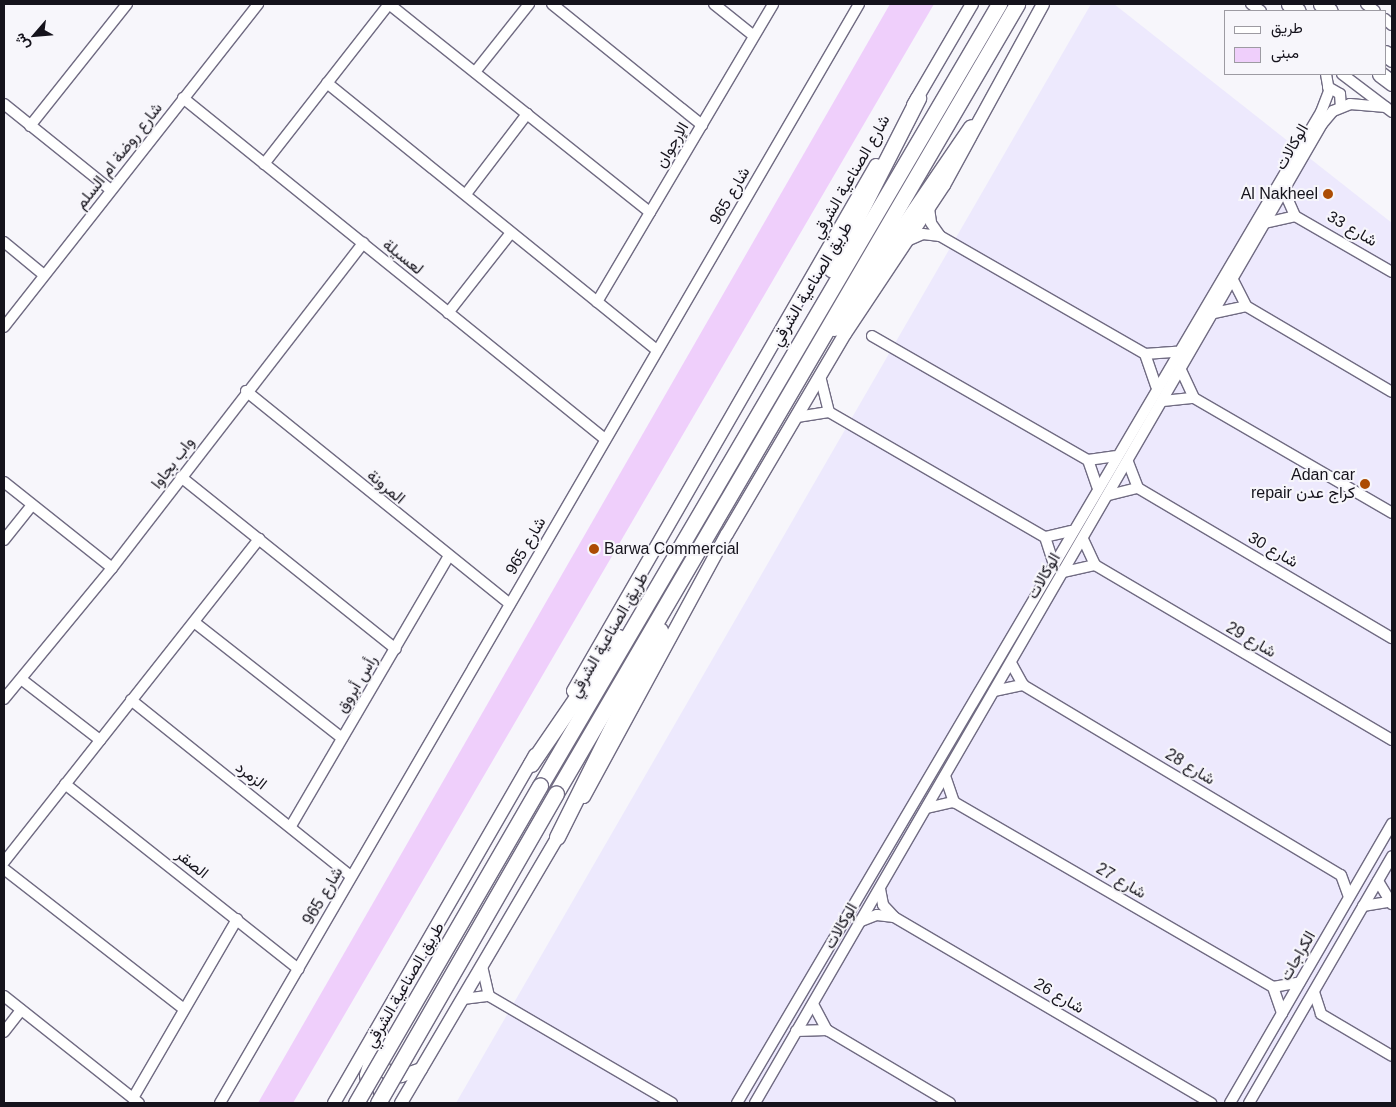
<!DOCTYPE html>
<meta charset="utf-8">
<style>
body{margin:0}
#map{position:relative;width:1396px;height:1107px;overflow:hidden;background:#f7f6fb;font-family:Helvetica,Vazirmatn,sans-serif}
div>[style]{position:absolute}
.built>*{inset:0;background:#ede9fd}
.building>*{inset:0;background:#efcffb}
.roads{filter:drop-shadow(1px 0 #706b82) drop-shadow(-1px 0 #706b82) drop-shadow(0 1px #706b82) drop-shadow(0 -1px #706b82)}
.minor>*{height:10px;margin:-5px;padding:0 5px;transform-origin:5px;border-radius:5px;background:#fff}
.major>*{height:12px;margin:-6px;padding:0 6px;transform-origin:6px;border-radius:6px;background:#fff}
.highway>*{height:15px;margin:-7.5px;padding:0 7.5px;transform-origin:7.5px;border-radius:7.5px;background:#fff}
.bridges{filter:drop-shadow(1px 0 #706b82) drop-shadow(-1px 0 #706b82) drop-shadow(0 1px #706b82) drop-shadow(0 -1px #706b82)}
.highway-bridge>*{height:15px;margin:-7.5px;padding:0 7.5px;transform-origin:7.5px;border-radius:7.5px;background:#fff}
.dots>*{width:14px;height:14px;translate:-50% -50%;box-sizing:border-box;border:2px solid #f7f6fb;border-radius:50%}
span{translate:-50% -50%;white-space:nowrap;text-align:center;line-height:1.15;-webkit-text-stroke:4px #f7f6fb;paint-order:stroke}
.street-label{font-size:16px;color:#15131c}
.poi-label{font-size:16px;color:#15131c}
.right{translate:-100% -50%;text-align:right}
.left{translate:0 -50%;text-align:left}
.frame{position:absolute;inset:0;border:5px solid #15131c;pointer-events:none}
.legend{position:absolute;left:1224px;top:10px;width:162px;height:65px;box-sizing:border-box;background:#f7f6fb;border:1px solid #9d9ba2;margin:0;padding:6px 9px;list-style:none;font-size:15px;color:#15131c}
.legend li{display:flex;align-items:center;gap:10px;height:25px}
.legend b{width:25px;border:1px solid #9d9ba2}
.north{position:absolute;left:10px;top:10px;width:50px;height:50px;-webkit-text-stroke:4px #f7f6fb;paint-order:stroke;rotate:243deg;font-size:14px;font-weight:700;line-height:20px;text-align:center;color:#15131c}
.north::after{content:'';display:block;margin:auto;width:18px;height:22px;background:#15131c;clip-path:polygon(50% 0,100% 100%,50% 72%,0 100%)}
</style>
<div id="map">
<div class="built">
<i style="clip-path:polygon(1091px 4px,1114px 4px,1392px 223px,1392px 1103px,456px 1103px)"></i>
</div>
<div class="building">
<i style="clip-path:polygon(890px 4px,934px 4px,293px 1103px,258px 1103px)"></i>
</div>
<div class="roads">
<div class="minor">
<i style="left:389px;top:4px;width:334px;rotate:38.6deg"></i>
<i style="left:552px;top:4px;width:193px;rotate:38.9deg"></i>
<i style="left:714px;top:4px;width:51px;rotate:38.7deg"></i>
<i style="left:1251px;top:4px;width:12px;rotate:35deg"></i>
<i style="left:1366px;top:4px;width:11px;rotate:38deg"></i>
<i style="left:1385px;top:19px;width:9px;rotate:41deg"></i>
<i style="left:475px;top:72px;width:87px;rotate:-51.5deg"></i>
<i style="left:1342px;top:74px;width:63px;rotate:37.2deg"></i>
<i style="left:327px;top:83px;width:424px;rotate:39deg"></i>
<i style="left:1328px;top:87px;width:14px;rotate:30deg"></i>
<i style="left:1340px;top:94px;width:13px;rotate:86deg"></i>
<i style="left:183px;top:98px;width:543px;rotate:38.94deg"></i>
<i style="left:4px;top:104px;width:137px;rotate:38.8deg"></i>
<i style="left:30px;top:126px;width:156px;rotate:-51.5deg"></i>
<i style="left:264px;top:164px;width:203px;rotate:-52deg"></i>
<i style="left:1284px;top:191px;width:27px;rotate:66deg"></i>
<i style="left:1295px;top:216px;width:112px;rotate:30deg"></i>
<i style="left:466px;top:194px;width:101px;rotate:-52.7deg"></i>
<i style="left:929px;top:208px;width:15px;rotate:82deg"></i>
<i style="left:931px;top:223px;width:16px;rotate:55deg"></i>
<i style="left:1265px;top:223px;width:31px;rotate:-13deg"></i>
<i style="left:907px;top:241px;width:17px;rotate:-24deg"></i>
<i style="left:923px;top:234px;width:17px;rotate:7deg"></i>
<i style="left:940px;top:236px;width:237px;rotate:29.9deg"></i>
<i style="left:1145px;top:354px;width:31px;rotate:-4deg"></i>
<i style="left:4px;top:242px;width:52px;rotate:39.5deg"></i>
<i style="left:1233px;top:280px;width:29px;rotate:63deg"></i>
<i style="left:1246px;top:306px;width:169px;rotate:30.5deg"></i>
<i style="left:597px;top:302px;width:346px;rotate:-59.4deg"></i>
<i style="left:448px;top:313px;width:100px;rotate:-51.9deg"></i>
<i style="left:1214px;top:313px;width:33px;rotate:-12deg"></i>
<i style="left:4px;top:327px;width:411px;rotate:-51.8deg"></i>
<i style="left:872px;top:336px;width:249px;rotate:29.9deg"></i>
<i style="left:1088px;top:460px;width:28px;rotate:71deg"></i>
<i style="left:1145px;top:354px;width:34px;rotate:71deg"></i>
<i style="left:1181px;top:370px;width:31px;rotate:65deg"></i>
<i style="left:1194px;top:398px;width:229px;rotate:30.1deg"></i>
<i style="left:820px;top:376px;width:37px;rotate:76deg"></i>
<i style="left:246px;top:391px;width:339px;rotate:38.9deg"></i>
<i style="left:1163px;top:401px;width:31px;rotate:-6deg"></i>
<i style="left:797px;top:417px;width:32px;rotate:-9deg"></i>
<i style="left:829px;top:412px;width:250px;rotate:30.1deg"></i>
<i style="left:1045px;top:537px;width:25px;rotate:72deg"></i>
<i style="left:1088px;top:460px;width:27px;rotate:-8deg"></i>
<i style="left:1128px;top:462px;width:28px;rotate:69deg"></i>
<i style="left:1138px;top:488px;width:295px;rotate:30.6deg"></i>
<i style="left:181px;top:477px;width:275px;rotate:38.7deg"></i>
<i style="left:4px;top:482px;width:138px;rotate:38.5deg"></i>
<i style="left:1109px;top:495px;width:30px;rotate:-14deg"></i>
<i style="left:1045px;top:537px;width:27px;rotate:-13deg"></i>
<i style="left:1083px;top:539px;width:29px;rotate:65deg"></i>
<i style="left:1095px;top:565px;width:345px;rotate:30.5deg"></i>
<i style="left:4px;top:540px;width:45px;rotate:-51.3deg"></i>
<i style="left:1064px;top:572px;width:32px;rotate:-13deg"></i>
<i style="left:194px;top:622px;width:188px;rotate:38.1deg"></i>
<i style="left:1011px;top:663px;width:25px;rotate:61deg"></i>
<i style="left:1023px;top:685px;width:370px;rotate:30.9deg"></i>
<i style="left:1341px;top:875px;width:23px;rotate:70deg"></i>
<i style="left:21px;top:679px;width:100px;rotate:37.7deg"></i>
<i style="left:994px;top:691px;width:30px;rotate:-12deg"></i>
<i style="left:4px;top:699px;width:170px;rotate:-50.5deg"></i>
<i style="left:112px;top:568px;width:411px;rotate:-52.3deg"></i>
<i style="left:131px;top:700px;width:282px;rotate:38.7deg"></i>
<i style="left:945px;top:776px;width:28px;rotate:71deg"></i>
<i style="left:954px;top:802px;width:369px;rotate:30.1deg"></i>
<i style="left:1273px;top:987px;width:27px;rotate:-10deg"></i>
<i style="left:65px;top:784px;width:298px;rotate:38.4deg"></i>
<i style="left:927px;top:808px;width:28px;rotate:-13deg"></i>
<i style="left:291px;top:826px;width:311px;rotate:-59.7deg"></i>
<i style="left:4px;top:862px;width:412px;rotate:-51.7deg"></i>
<i style="left:4px;top:869px;width:228px;rotate:37.9deg"></i>
<i style="left:1378px;top:881px;width:27px;rotate:59deg"></i>
<i style="left:880px;top:889px;width:16px;rotate:79deg"></i>
<i style="left:883px;top:905px;width:16px;rotate:47deg"></i>
<i style="left:894px;top:917px;width:368px;rotate:30.4deg"></i>
<i style="left:1363px;top:906px;width:26px;rotate:-9deg"></i>
<i style="left:861px;top:921px;width:17px;rotate:-21deg"></i>
<i style="left:877px;top:915px;width:17px;rotate:7deg"></i>
<i style="left:482px;top:966px;width:31px;rotate:77deg"></i>
<i style="left:1273px;top:987px;width:28px;rotate:71deg"></i>
<i style="left:1314px;top:992px;width:23px;rotate:72deg"></i>
<i style="left:1321px;top:1014px;width:82px;rotate:30.6deg"></i>
<i style="left:4px;top:996px;width:172px;rotate:38.4deg"></i>
<i style="left:463px;top:999px;width:26px;rotate:-7deg"></i>
<i style="left:489px;top:996px;width:212px;rotate:30.3deg"></i>
<i style="left:813px;top:1004px;width:30px;rotate:62deg"></i>
<i style="left:827px;top:1030px;width:143px;rotate:30.7deg"></i>
<i style="left:796px;top:1031px;width:31px;rotate:-2deg"></i>
<i style="left:4px;top:1032px;width:28px;rotate:-52deg"></i>
<i style="left:133px;top:1098px;width:207px;rotate:-59.8deg"></i>
<i style="left:220px;top:1103px;width:1271px;rotate:-59.82deg"></i>
<i style="left:369px;top:1103px;width:28px;rotate:-98deg"></i>
<i style="left:365px;top:1075px;width:39px;rotate:-73deg"></i>
<i style="left:737px;top:1103px;width:1150px;rotate:-59.49deg"></i>
<i style="left:1321px;top:112px;width:22px;rotate:-69deg"></i>
<i style="left:1329px;top:91px;width:17px;rotate:-100deg"></i>
<i style="left:755px;top:1103px;width:1131px;rotate:-59.92deg"></i>
<i style="left:1322px;top:124px;width:17px;rotate:-50deg"></i>
<i style="left:1333px;top:111px;width:18px;rotate:-22deg"></i>
<i style="left:1350px;top:104px;width:36px;rotate:5deg"></i>
<i style="left:1230px;top:1103px;width:323px;rotate:-59.9deg"></i>
<i style="left:1249px;top:1103px;width:285px;rotate:-59.9deg"></i>
</div>
<div class="major">
<i style="left:913px;top:105px;width:117px;rotate:-59.7deg"></i>
<i style="left:573px;top:691px;width:607px;rotate:-60.06deg"></i>
<i style="left:584px;top:797px;width:299px;rotate:-61.5deg"></i>
<i style="left:727px;top:534px;width:232px;rotate:-59.5deg"></i>
<i style="left:845px;top:334px;width:179px;rotate:-56.4deg"></i>
<i style="left:944px;top:185px;width:206px;rotate:-61.3deg"></i>
<i style="left:381px;top:1029px;width:24px;rotate:97deg"></i>
<i style="left:378px;top:1053px;width:21px;rotate:67deg"></i>
<i style="left:386px;top:1072px;width:16px;rotate:15deg"></i>
<i style="left:401px;top:1076px;width:21px;rotate:-19deg"></i>
<i style="left:334px;top:1103px;width:402px;rotate:-60deg"></i>
<i style="left:401px;top:1103px;width:317px;rotate:-59.5deg"></i>
</div>
<div class="highway">
<i style="left:1289px;top:4px;width:11px;rotate:38deg"></i>
<i style="left:1321px;top:4px;width:11px;rotate:38deg"></i>
<i style="left:1385px;top:53px;width:9px;rotate:41deg"></i>
<i style="left:1380px;top:74px;width:15px;rotate:37deg"></i>
<i style="left:831px;top:269px;width:192px;rotate:-63deg"></i>
<i style="left:834px;top:328px;width:243px;rotate:-55.7deg"></i>
<i style="left:531px;top:764px;width:154px;rotate:-55.6deg"></i>
<i style="left:540px;top:786px;width:907px;rotate:-59.59deg"></i>
<i style="left:556px;top:793px;width:914px;rotate:-59.7deg"></i>
<i style="left:557px;top:837px;width:231px;rotate:-63.5deg"></i>
</div>
</div>
<div class="bridges">
<div class="highway-bridge">
<i style="left:356px;top:1103px;width:367px;rotate:-59.9deg"></i>
<i style="left:378px;top:1103px;width:357px;rotate:-60.1deg"></i>
</div>
</div>
<div class="dots">
<i style="left:1328px;top:194px;background:#ac4c04"></i>
<i style="left:1365px;top:484px;background:#ac4c04"></i>
<i style="left:594px;top:549px;background:#ac4c04"></i>
</div>
<div class="street-label">
<span style="left:672px;top:145px;rotate:-59deg">الإرجوان</span>
<span style="left:1292px;top:147px;rotate:-60deg">الوكالات</span>
<span style="left:119px;top:156px;rotate:-52deg">شارع روضة ام السلم</span>
<span style="left:851px;top:177px;rotate:-60deg">شارع الصناعية الشرقي</span>
<span style="left:730px;top:196px;rotate:-60deg">شارع 965</span>
<span style="left:1352px;top:229px;rotate:30deg">شارع 33</span>
<span style="left:403px;top:257px;rotate:39deg">لعسيلة</span>
<span style="left:812px;top:284px;rotate:-59deg">طريق الصناعية الشرقي</span>
<span style="left:173px;top:463px;rotate:-53deg">واب بجاوا</span>
<span style="left:386px;top:487px;rotate:40deg">المرونة</span>
<span style="left:526px;top:546px;rotate:-60deg">شارع 965</span>
<span style="left:1273px;top:550px;rotate:30deg">شارع 30</span>
<span style="left:1044px;top:576px;rotate:-60deg">الوكالات</span>
<span style="left:609px;top:635px;rotate:-60deg">طريق الصناعية الشرقي</span>
<span style="left:1251px;top:640px;rotate:30deg">شارع 29</span>
<span style="left:357px;top:684px;rotate:-59deg">رأس أبروق</span>
<span style="left:1190px;top:767px;rotate:31deg">شارع 28</span>
<span style="left:251px;top:776px;rotate:38deg">الزمرد</span>
<span style="left:192px;top:864px;rotate:39deg">الصقر</span>
<span style="left:1121px;top:881px;rotate:30deg">شارع 27</span>
<span style="left:323px;top:896px;rotate:-60deg">شارع 965</span>
<span style="left:841px;top:926px;rotate:-60deg">الوكالات</span>
<span style="left:1298px;top:956px;rotate:-60deg">الكراجات</span>
<span style="left:405px;top:985px;rotate:-60deg">طريق الصناعية الشرقي</span>
<span style="left:1059px;top:996px;rotate:30deg">شارع 26</span>
</div>
<div class="poi-label">
<span class="right" style="left:1318px;top:194px">Al Nakheel</span>
<span class="right" style="left:1355px;top:484px">Adan car<br>repair كراج عدن</span>
<span class="left" style="left:604px;top:549px">Barwa Commercial</span>
</div>
<div class="frame"></div>
<ul class="legend">
<li><b style="height:6px;background:#fff"></b>طريق</li>
<li><b style="height:14px;background:#efcffb"></b>مبنى</li>
</ul>
<div class="north">ش</div>
</div>
